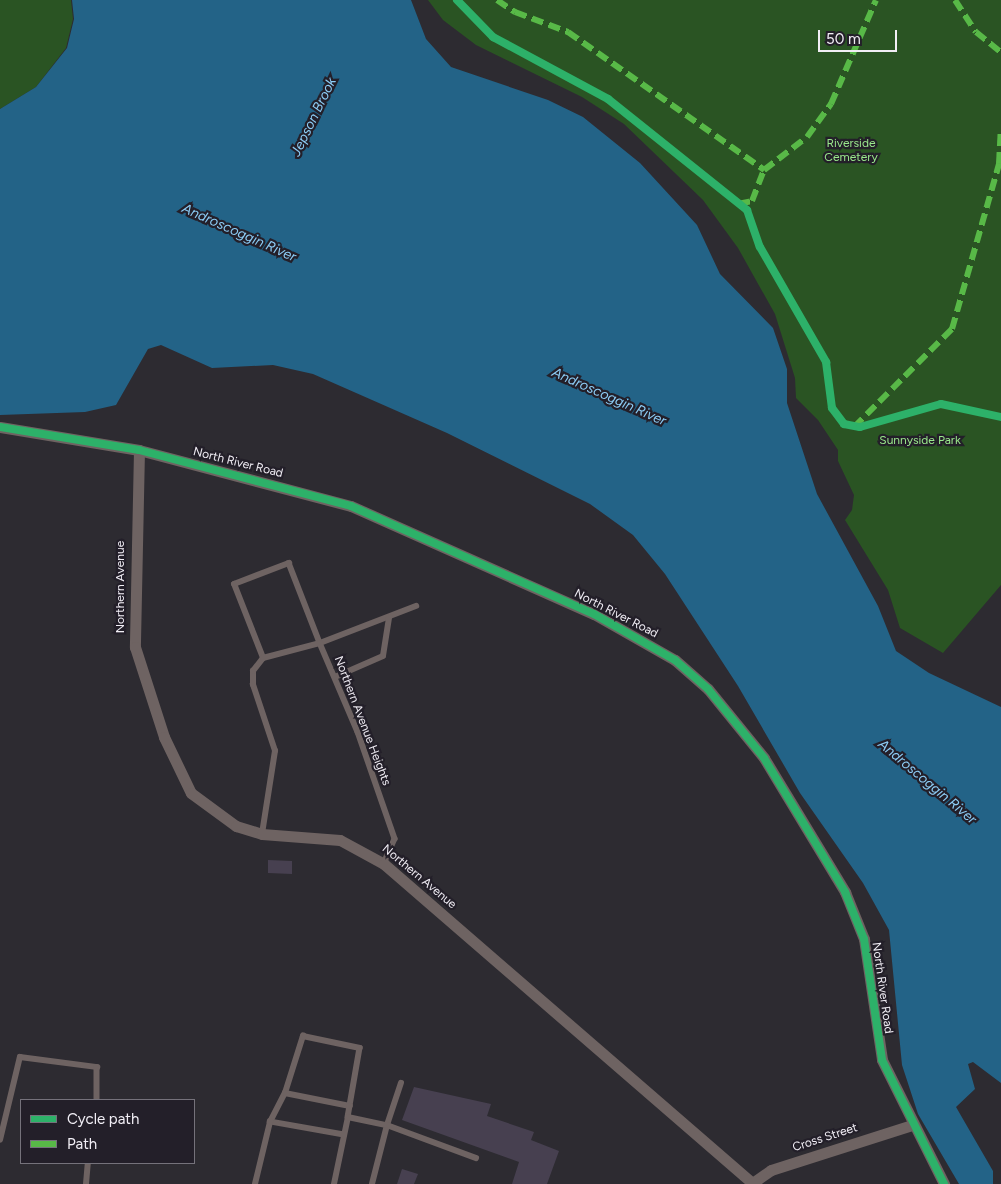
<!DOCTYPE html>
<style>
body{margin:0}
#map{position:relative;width:1001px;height:1184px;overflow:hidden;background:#2d2b31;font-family:Figtree,sans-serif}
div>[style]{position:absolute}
.green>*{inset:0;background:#2a5423}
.water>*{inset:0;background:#236387}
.building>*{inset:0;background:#474050}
.lane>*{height:5.5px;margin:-2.75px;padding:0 2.75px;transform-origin:2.75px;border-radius:2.75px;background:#6e6362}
.street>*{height:11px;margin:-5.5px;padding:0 5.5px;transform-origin:5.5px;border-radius:5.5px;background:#6e6362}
.quiet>*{height:6px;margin-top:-3px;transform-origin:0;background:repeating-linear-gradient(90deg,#58b947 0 12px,transparent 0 18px)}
.cycleway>*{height:8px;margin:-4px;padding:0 4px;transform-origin:4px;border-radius:4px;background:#2db169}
span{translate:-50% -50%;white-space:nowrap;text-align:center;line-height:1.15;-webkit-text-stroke:4.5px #231f29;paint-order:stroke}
.park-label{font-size:12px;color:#9ae88c}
.street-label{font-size:12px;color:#f1eef5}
.water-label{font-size:14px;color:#8cccf5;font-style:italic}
.legend{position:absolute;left:20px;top:1099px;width:175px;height:65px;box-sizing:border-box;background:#231f29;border:1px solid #75727b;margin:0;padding:6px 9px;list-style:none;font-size:15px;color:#f1eef5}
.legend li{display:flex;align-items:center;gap:10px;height:25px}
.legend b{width:25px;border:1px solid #75727b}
.scale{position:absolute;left:818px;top:30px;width:79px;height:22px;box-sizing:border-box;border:2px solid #f1eef5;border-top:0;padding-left:6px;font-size:15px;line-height:18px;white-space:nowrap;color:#f1eef5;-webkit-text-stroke:4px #231f29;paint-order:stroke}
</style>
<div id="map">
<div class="green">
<i style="clip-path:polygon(0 0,71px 0,73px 19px,66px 48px,36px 87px,0 109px)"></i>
<i style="clip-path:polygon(428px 0,1001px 0,1001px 585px,943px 653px,900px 628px,888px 590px,845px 520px,852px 510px,854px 495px,838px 461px,838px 450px,818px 420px,796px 398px,795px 378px,775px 314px,738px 248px,703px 200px,624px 124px,582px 97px,476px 45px,443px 20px)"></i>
</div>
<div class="water">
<i style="clip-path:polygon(72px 0,411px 0,426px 39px,451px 67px,548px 100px,583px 117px,640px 163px,697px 225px,720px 274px,773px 328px,787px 369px,787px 403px,817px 494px,878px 606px,896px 651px,929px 673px,1001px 707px,1001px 1083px,973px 1062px,968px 1064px,975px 1089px,956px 1107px,993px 1171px,993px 1184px,959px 1184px,918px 1114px,902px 1065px,889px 930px,863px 883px,800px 793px,738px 686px,665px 574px,633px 535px,590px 504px,447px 433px,313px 374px,273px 365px,212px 368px,161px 345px,148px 349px,116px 405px,85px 412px,0 415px,0 109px,36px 87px,67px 48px,74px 19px)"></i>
</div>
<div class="building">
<i style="clip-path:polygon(268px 860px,292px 861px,292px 874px,268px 873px)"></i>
<i style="clip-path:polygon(414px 1087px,491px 1104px,487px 1116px,534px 1132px,531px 1140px,559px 1151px,547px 1184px,512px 1184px,519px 1162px,402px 1120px)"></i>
<i style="clip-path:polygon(402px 1169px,418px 1174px,414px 1184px,397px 1184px)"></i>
</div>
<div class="lane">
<i style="left:263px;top:658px;width:79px;rotate:-111.4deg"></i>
<i style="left:234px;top:584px;width:59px;rotate:-20.9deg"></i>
<i style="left:289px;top:563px;width:86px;rotate:68.8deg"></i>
<i style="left:320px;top:643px;width:103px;rotate:-21.1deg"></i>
<i style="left:335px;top:677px;width:52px;rotate:-23.6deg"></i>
<i style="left:383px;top:656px;width:39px;rotate:-81deg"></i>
<i style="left:262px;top:834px;width:84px;rotate:-81.1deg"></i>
<i style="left:275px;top:751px;width:70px;rotate:-108.4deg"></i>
<i style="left:253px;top:685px;width:14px;rotate:-90deg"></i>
<i style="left:253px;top:671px;width:16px;rotate:-52deg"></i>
<i style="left:263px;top:658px;width:59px;rotate:-14.7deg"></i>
<i style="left:320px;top:643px;width:97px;rotate:66.9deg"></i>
<i style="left:358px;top:732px;width:113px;rotate:70.9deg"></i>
<i style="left:395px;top:839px;width:27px;rotate:114deg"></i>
<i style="left:285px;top:1093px;width:60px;rotate:-72.5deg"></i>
<i style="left:303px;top:1036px;width:58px;rotate:11.9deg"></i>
<i style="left:360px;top:1048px;width:59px;rotate:99.8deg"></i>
<i style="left:344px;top:1135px;width:75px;rotate:-170deg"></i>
<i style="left:270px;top:1122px;width:33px;rotate:-63deg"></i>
<i style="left:285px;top:1093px;width:66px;rotate:11.3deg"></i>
<i style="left:350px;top:1106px;width:11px;rotate:100deg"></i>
<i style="left:0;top:1140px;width:85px;rotate:-76.5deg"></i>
<i style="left:20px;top:1057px;width:78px;rotate:7.4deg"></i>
<i style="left:97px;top:1067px;width:33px;rotate:90deg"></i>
<i style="left:86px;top:1184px;width:21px;rotate:-85deg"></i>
<i style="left:255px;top:1184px;width:64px;rotate:-76.4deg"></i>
<i style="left:334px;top:1184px;width:68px;rotate:-78.2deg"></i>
<i style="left:348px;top:1117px;width:40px;rotate:12deg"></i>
<i style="left:387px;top:1125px;width:44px;rotate:-71.6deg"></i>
<i style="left:372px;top:1184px;width:61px;rotate:-75.7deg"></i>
<i style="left:387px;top:1125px;width:95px;rotate:20.3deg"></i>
</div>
<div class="street">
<i style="left:0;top:427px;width:141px;rotate:9.4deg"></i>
<i style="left:139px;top:450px;width:219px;rotate:14.8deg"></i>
<i style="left:351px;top:506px;width:266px;rotate:24deg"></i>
<i style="left:594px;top:614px;width:93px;rotate:29.6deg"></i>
<i style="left:675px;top:660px;width:44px;rotate:41.3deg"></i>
<i style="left:708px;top:689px;width:89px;rotate:50.9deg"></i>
<i style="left:764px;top:758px;width:157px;rotate:58.8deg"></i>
<i style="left:845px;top:892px;width:51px;rotate:68deg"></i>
<i style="left:864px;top:939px;width:122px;rotate:81.5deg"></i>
<i style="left:882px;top:1060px;width:139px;rotate:63.4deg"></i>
<i style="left:139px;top:450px;width:197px;rotate:91.2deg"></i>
<i style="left:135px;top:647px;width:95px;rotate:72.1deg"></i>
<i style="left:164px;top:737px;width:62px;rotate:64.3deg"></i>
<i style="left:191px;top:793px;width:56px;rotate:36.3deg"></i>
<i style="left:236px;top:826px;width:27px;rotate:17deg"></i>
<i style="left:262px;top:834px;width:78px;rotate:4.4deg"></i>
<i style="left:340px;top:840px;width:50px;rotate:28.6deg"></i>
<i style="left:384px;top:864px;width:487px;rotate:40.9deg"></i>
<i style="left:751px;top:1184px;width:24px;rotate:-35deg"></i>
<i style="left:771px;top:1170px;width:148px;rotate:-17.7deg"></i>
</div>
<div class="quiet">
<i style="left:497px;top:0;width:22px;rotate:34deg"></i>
<i style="left:515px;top:12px;width:57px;rotate:20.7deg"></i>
<i style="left:568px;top:32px;width:240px;rotate:35.1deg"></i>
<i style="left:955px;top:0;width:38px;rotate:57deg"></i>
<i style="left:976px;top:32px;width:32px;rotate:39deg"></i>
<i style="left:738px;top:204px;width:14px;rotate:-12deg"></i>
<i style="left:752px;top:201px;width:33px;rotate:-69deg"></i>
<i style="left:764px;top:170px;width:54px;rotate:-37.5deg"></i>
<i style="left:807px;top:137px;width:41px;rotate:-54deg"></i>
<i style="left:831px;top:104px;width:113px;rotate:-66.6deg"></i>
<i style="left:854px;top:427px;width:139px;rotate:-45deg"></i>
<i style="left:952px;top:329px;width:172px;rotate:-74.1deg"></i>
<i style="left:999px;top:164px;width:33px;rotate:-87deg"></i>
</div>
<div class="cycleway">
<i style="left:457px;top:0;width:52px;rotate:45.8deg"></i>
<i style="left:493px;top:37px;width:131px;rotate:28.3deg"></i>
<i style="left:608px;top:99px;width:178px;rotate:38.6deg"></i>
<i style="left:747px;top:210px;width:39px;rotate:71deg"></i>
<i style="left:760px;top:247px;width:133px;rotate:60.1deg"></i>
<i style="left:826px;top:362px;width:46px;rotate:82.6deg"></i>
<i style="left:832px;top:408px;width:20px;rotate:53deg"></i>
<i style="left:844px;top:424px;width:16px;rotate:11deg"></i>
<i style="left:860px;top:427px;width:84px;rotate:-15.9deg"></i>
<i style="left:941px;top:404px;width:61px;rotate:12.2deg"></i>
<i style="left:0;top:427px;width:141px;rotate:9.4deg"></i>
<i style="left:139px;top:450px;width:219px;rotate:14.8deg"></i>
<i style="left:351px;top:506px;width:266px;rotate:24deg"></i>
<i style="left:594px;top:614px;width:93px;rotate:29.6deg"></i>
<i style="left:675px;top:660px;width:44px;rotate:41.3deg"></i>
<i style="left:708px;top:689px;width:89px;rotate:50.9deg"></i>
<i style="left:764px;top:758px;width:157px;rotate:58.8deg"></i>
<i style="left:845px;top:892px;width:51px;rotate:68deg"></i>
<i style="left:864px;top:939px;width:122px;rotate:81.5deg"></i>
<i style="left:882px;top:1060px;width:139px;rotate:63.4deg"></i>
</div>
<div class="park-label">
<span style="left:851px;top:151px">Riverside<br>Cemetery</span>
<span style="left:920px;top:441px">Sunnyside Park</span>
</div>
<div class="street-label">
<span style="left:238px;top:463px;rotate:14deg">North River Road</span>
<span style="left:121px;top:587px;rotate:-90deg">Northern Avenue</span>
<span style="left:616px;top:614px;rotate:27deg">North River Road</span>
<span style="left:362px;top:721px;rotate:69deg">Northern Avenue Heights</span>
<span style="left:419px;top:877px;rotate:40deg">Northern Avenue</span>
<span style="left:882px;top:988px;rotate:82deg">North River Road</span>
<span style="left:825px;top:1138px;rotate:-18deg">Cross Street</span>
</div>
<div class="water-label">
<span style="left:314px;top:117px;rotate:-64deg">Jepson Brook</span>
<span style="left:239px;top:233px;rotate:24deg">Androscoggin River</span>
<span style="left:609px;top:397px;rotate:24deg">Androscoggin River</span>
<span style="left:927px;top:782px;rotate:40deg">Androscoggin River</span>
</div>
<ul class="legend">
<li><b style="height:6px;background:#2db169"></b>Cycle path</li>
<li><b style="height:6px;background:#58b947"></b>Path</li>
</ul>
<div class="scale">50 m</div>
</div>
